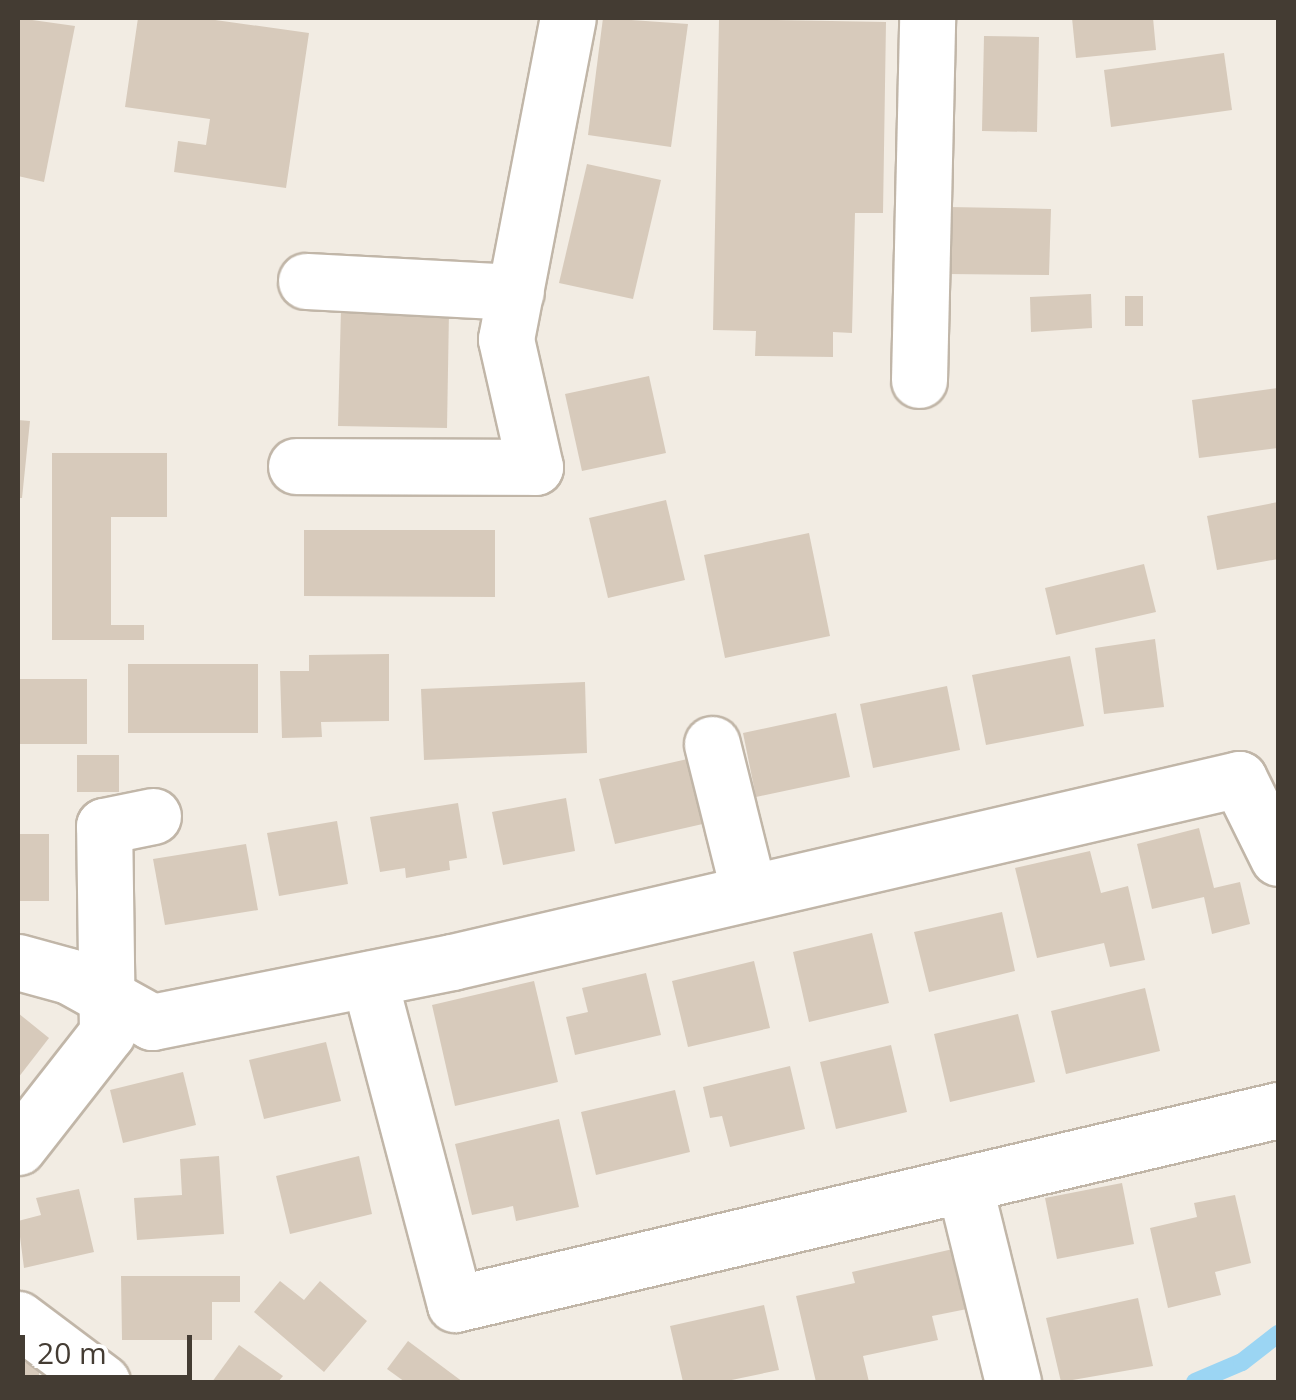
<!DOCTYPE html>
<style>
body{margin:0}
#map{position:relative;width:1296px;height:1400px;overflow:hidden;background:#f2ece3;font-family:"Open Sans",sans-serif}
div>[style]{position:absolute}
.stream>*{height:18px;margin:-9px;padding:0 9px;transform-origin:9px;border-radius:9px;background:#9bd5f3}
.building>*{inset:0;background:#d7cabb}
.roads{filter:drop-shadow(2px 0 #c1b6a8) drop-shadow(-2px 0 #c1b6a8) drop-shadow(0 2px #c1b6a8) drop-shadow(0 -2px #c1b6a8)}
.street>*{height:55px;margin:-27.5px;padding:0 27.5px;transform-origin:27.5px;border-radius:27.5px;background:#fff}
span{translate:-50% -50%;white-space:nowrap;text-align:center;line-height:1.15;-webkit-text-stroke:8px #fff;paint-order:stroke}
.frame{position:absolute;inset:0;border:20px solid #443c33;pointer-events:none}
.scale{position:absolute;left:20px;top:1335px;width:172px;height:45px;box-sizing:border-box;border:5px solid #443c33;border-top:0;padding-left:12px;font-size:30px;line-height:35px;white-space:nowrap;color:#443c33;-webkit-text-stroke:8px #fff;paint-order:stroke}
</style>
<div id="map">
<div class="stream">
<i style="left:1195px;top:1382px;width:51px;rotate:-23.1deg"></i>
<i style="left:1242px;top:1362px;width:46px;rotate:-37.9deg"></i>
</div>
<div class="building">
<i style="clip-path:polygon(18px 18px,75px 26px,44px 182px,18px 176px)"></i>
<i style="clip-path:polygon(138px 18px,201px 18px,309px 33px,286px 188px,174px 172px,178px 141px,206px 145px,210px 119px,125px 107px)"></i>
<i style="clip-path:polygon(603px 18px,688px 24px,671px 147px,588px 135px)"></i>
<i style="clip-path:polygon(1072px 18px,1153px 18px,1156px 50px,1076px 58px)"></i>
<i style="clip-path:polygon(719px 19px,886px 22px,883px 213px,855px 213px,852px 333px,833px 332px,833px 357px,755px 356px,756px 331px,713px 330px)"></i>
<i style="clip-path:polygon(984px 36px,1039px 37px,1037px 132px,982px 131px)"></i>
<i style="clip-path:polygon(1224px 53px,1232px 110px,1111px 127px,1104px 70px)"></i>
<i style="clip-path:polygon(587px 164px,661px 180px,633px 299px,559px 283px)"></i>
<i style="clip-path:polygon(949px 207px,1051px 209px,1049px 275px,948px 274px)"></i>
<i style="clip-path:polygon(1091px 294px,1092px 328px,1031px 332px,1030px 297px)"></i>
<i style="clip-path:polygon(1125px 296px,1143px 296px,1143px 326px,1125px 326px)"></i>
<i style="clip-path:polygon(341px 309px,449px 311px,447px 428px,338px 426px)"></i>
<i style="clip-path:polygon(649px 376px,666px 453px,582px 471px,565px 394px)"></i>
<i style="clip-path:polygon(1278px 388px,1278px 448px,1199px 458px,1192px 400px)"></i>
<i style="clip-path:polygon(18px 420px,30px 421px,22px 498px,18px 498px)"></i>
<i style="clip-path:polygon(52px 453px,167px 453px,167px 517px,111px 517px,111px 625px,144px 625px,144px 640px,52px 640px)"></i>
<i style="clip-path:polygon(666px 500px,685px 580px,608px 598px,589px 518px)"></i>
<i style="clip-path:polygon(1278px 502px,1278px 559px,1217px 570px,1207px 516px)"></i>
<i style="clip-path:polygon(304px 530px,495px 530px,495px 597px,304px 596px)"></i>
<i style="clip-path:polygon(809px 533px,830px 636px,725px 658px,704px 555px)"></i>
<i style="clip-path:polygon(1144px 564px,1156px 612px,1056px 635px,1045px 588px)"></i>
<i style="clip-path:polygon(1155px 639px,1164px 707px,1104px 714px,1095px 648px)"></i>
<i style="clip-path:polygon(389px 654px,389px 721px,321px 722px,322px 737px,282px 738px,280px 671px,309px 671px,309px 655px)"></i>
<i style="clip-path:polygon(1070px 656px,1084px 726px,986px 745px,972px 675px)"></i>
<i style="clip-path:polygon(128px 664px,258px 664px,258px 733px,128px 733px)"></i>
<i style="clip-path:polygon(18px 679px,87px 679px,87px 744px,18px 744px)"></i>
<i style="clip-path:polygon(585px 682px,587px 753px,424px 760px,421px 689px)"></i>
<i style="clip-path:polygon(947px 686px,960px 750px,873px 768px,860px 704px)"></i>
<i style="clip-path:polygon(836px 713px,850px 777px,756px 797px,743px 733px)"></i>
<i style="clip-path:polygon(77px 755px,119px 755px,119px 792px,77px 792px)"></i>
<i style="clip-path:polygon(692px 758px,707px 823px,615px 844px,599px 779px)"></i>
<i style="clip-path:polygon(566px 798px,575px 851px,503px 865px,492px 812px)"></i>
<i style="clip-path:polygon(458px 803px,467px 858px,449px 861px,450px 870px,406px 878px,405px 868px,380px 872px,370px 817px)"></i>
<i style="clip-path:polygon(337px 821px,348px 884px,279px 896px,267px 833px)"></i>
<i style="clip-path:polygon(1199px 828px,1214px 888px,1240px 882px,1250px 924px,1212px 934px,1204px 897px,1152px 909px,1137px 844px)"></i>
<i style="clip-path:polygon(18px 834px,49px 834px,49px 901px,18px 901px)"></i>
<i style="clip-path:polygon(246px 844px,258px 910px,165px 925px,153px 859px)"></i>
<i style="clip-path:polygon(1090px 851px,1101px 893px,1128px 886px,1145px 960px,1110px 967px,1104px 943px,1037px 958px,1015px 868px)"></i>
<i style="clip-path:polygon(1002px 912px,1015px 971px,929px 992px,914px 932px)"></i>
<i style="clip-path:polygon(872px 933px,889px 1003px,809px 1022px,793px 952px)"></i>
<i style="clip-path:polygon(754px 961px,770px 1028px,688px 1047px,672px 981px)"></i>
<i style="clip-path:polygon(646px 973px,661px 1035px,575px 1055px,566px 1017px,588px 1012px,582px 988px)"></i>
<i style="clip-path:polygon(534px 981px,558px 1082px,455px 1106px,432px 1005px)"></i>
<i style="clip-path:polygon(1145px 988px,1160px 1051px,1066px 1074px,1051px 1011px)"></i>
<i style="clip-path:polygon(18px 1013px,49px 1038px,18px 1078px)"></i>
<i style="clip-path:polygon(1018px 1014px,1035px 1082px,950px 1102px,934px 1034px)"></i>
<i style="clip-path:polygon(326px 1042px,341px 1101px,264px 1119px,249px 1060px)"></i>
<i style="clip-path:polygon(891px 1045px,907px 1112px,836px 1129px,820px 1062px)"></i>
<i style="clip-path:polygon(790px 1066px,805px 1129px,730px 1147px,722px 1116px,710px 1118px,703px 1087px)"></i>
<i style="clip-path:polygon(183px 1072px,196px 1125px,123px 1143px,110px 1090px)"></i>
<i style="clip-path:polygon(675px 1090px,690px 1152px,596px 1175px,581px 1112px)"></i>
<i style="clip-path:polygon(559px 1119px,579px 1207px,516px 1221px,513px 1206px,472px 1215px,455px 1144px)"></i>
<i style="clip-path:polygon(219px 1156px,224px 1234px,137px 1240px,134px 1198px,182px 1195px,180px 1159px)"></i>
<i style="clip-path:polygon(359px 1156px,372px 1214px,290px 1234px,276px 1176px)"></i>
<i style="clip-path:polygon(1122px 1183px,1134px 1244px,1057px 1259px,1045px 1198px)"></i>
<i style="clip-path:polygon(79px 1189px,94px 1252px,24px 1268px,18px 1221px,41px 1215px,36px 1198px)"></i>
<i style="clip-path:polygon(1235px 1195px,1251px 1263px,1215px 1272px,1221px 1295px,1168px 1308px,1150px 1228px,1197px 1217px,1194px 1203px)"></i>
<i style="clip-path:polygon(953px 1249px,967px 1309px,932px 1316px,938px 1340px,863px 1356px,869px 1382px,816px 1382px,796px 1296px,855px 1283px,852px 1272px)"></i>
<i style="clip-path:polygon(121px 1276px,240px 1276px,240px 1302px,212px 1302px,212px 1340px,122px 1340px)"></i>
<i style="clip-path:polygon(280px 1281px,304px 1300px,320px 1281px,367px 1321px,324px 1372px,254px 1312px)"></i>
<i style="clip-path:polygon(1138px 1298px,1153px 1366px,1061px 1382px,1046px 1318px)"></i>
<i style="clip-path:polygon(764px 1305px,779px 1370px,722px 1382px,683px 1382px,670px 1326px)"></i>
<i style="clip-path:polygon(408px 1341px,463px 1382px,405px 1382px,387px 1369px)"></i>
<i style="clip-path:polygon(239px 1345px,283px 1376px,278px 1382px,212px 1382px)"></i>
<i style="clip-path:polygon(18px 1363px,39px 1363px,39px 1382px,18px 1382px)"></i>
</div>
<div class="roads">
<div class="street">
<i style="left:306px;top:281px;width:210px;rotate:3deg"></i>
<i style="left:919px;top:380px;width:362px;rotate:-88.7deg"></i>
<i style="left:296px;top:466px;width:239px;rotate:0.2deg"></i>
<i style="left:535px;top:467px;width:131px;rotate:-102.8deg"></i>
<i style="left:506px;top:339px;width:327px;rotate:-79.1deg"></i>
<i style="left:712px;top:744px;width:153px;rotate:76deg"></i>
<i style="left:18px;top:962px;width:53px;rotate:15.4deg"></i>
<i style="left:69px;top:976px;width:95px;rotate:29deg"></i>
<i style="left:152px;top:1022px;width:306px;rotate:-11.3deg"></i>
<i style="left:452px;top:962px;width:808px;rotate:-13.09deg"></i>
<i style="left:1239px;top:779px;width:88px;rotate:63.7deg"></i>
<i style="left:369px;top:979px;width:336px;rotate:75.2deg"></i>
<i style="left:455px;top:1304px;width:846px;rotate:-13.26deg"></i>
<i style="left:18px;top:1147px;width:145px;rotate:-52deg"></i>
<i style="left:107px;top:1033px;width:207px;rotate:-90.8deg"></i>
<i style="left:104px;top:826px;width:50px;rotate:-11.5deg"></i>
<i style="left:964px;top:1184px;width:204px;rotate:76.1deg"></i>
<i style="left:18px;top:1319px;width:105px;rotate:36.9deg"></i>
</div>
</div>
<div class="frame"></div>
<div class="scale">20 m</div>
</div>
